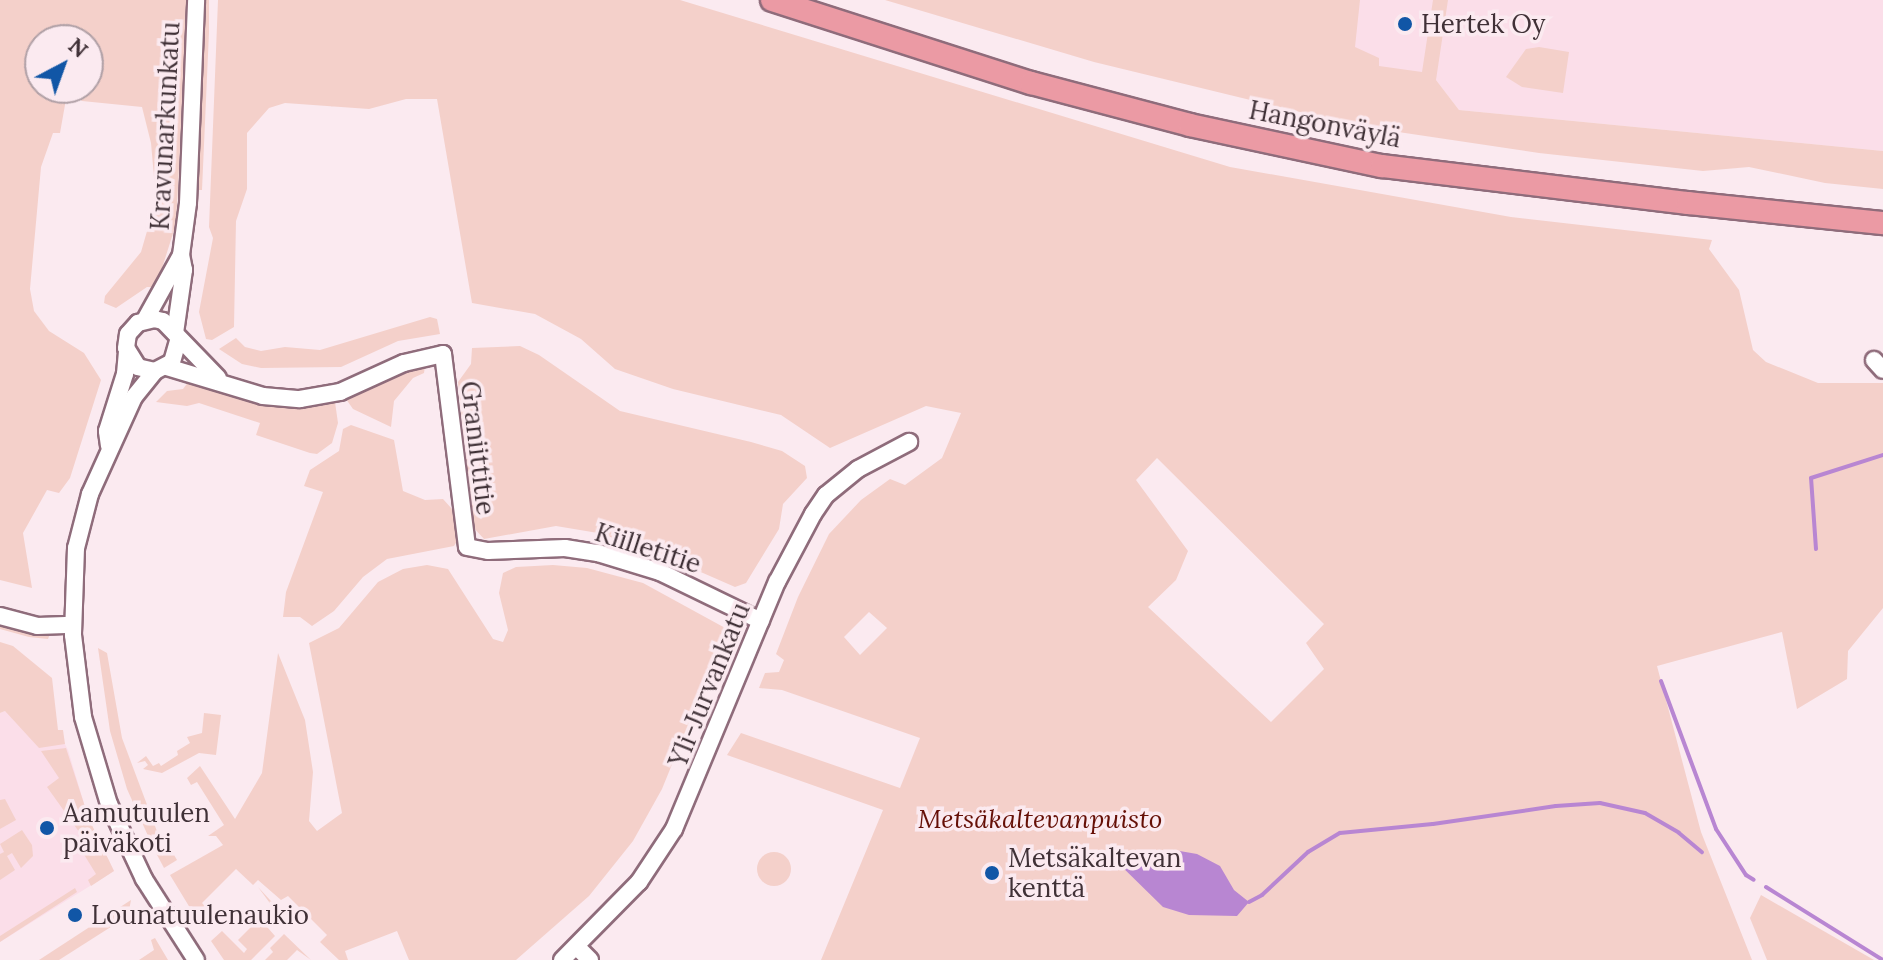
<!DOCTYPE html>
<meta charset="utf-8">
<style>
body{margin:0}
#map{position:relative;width:1883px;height:960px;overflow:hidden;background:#fbeaf0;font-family:Lora,serif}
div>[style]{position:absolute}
.built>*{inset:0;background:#fbdee9}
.green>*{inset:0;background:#f4d0ca}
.round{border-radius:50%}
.water>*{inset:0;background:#b886d2}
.stream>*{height:4px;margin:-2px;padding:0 2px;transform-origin:2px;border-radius:2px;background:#b886d2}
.roads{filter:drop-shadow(2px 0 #8f6c7b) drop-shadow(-2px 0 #8f6c7b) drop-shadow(0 2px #8f6c7b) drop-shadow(0 -2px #8f6c7b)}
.minor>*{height:16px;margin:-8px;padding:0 8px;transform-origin:8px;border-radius:8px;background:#fff}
.highway>*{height:22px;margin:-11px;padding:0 11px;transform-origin:11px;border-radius:11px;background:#eb9aa4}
.dots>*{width:22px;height:22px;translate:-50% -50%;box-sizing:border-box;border:4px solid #fbeaf0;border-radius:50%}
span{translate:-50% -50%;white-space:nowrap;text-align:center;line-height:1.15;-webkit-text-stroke:7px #fbeaf0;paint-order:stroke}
.poi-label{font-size:26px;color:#403137}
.left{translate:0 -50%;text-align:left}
.street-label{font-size:26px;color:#403137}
.park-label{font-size:26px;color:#650f06;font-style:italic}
.north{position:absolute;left:24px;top:24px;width:80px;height:80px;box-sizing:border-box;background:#fbeaf0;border:2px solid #b0a0a6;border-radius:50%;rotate:41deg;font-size:22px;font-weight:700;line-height:32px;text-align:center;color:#403137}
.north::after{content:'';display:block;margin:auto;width:28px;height:36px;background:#1156a6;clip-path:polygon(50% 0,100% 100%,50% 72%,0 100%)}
</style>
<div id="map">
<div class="built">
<i style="clip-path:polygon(1353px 0,1883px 0,1883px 151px,1459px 110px,1436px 80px,1338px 67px)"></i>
<i style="clip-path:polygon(5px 711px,58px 731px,68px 750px,89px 820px,114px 871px,0 942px,0 713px)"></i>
</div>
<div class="green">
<i style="clip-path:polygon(0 0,188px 0,176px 224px,156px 287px,147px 287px,116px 308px,104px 303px,105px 296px,141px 252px,156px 200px,151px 143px,142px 107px,82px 101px,70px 88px,88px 88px,88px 40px,40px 40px,40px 88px,68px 88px,60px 133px,53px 133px,41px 167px,30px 289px,34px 311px,49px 331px,84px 353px,101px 380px,70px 478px,59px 493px,47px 490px,23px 533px,32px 588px,0 580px)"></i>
<i style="clip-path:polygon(204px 0,209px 0,209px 32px,202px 190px,196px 190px)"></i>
<i style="clip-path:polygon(evenodd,218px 0,680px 0,1230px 167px,1511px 217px,1712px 240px,1709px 249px,1739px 290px,1753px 350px,1766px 362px,1818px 383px,1883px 383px,1883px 608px,1848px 651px,1847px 679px,1797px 709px,1782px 632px,1657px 666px,1701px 832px,1752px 960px,821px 960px,883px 810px,727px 755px,741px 733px,900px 788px,920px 738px,782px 690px,759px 688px,765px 673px,779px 672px,784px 660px,776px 654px,798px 597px,829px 534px,861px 500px,890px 479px,905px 485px,942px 458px,961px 413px,926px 406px,830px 448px,781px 415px,673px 389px,615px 369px,581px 339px,535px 314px,472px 303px,437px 99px,406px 99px,369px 109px,285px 103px,269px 108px,247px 133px,247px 189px,236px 221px,234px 327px,212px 340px,206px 339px,199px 312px,213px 238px,209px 227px,218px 0,1157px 458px,1324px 624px,1306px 643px,1324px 669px,1271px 722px,1148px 607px,1176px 580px,1188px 551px,1136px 480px,1157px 458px,218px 0,869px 612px,887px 628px,860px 655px,844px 637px,869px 612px)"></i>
<i style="clip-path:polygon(885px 0,1360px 0,1355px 47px,1379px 58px,1379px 66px,1422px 72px,1433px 0,1448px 0,1436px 80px,1459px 110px,1883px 151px,1883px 189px,1825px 183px,1749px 167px,1703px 171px,1539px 153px,1358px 126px,1094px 62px)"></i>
<i style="clip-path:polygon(1539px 47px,1569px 52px,1563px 93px,1522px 87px,1506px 77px,1526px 49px)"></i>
<i style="clip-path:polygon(430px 317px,437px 319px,440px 334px,398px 341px,341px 367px,261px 368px,242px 364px,219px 349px,236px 338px,245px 347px,261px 351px,285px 347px,320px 350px)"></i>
<i style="clip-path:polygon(520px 346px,539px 355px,620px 411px,751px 442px,782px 451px,805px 466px,807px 478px,783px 504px,779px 529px,746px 583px,735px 587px,655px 552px,598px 533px,556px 526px,484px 539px,473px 527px,458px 382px,471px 364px,472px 348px)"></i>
<i style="clip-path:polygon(425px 366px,424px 373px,413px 378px,394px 401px,391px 427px,353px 409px,346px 399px,405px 370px)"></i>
<i style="clip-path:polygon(189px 381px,271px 406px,300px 407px,335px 402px,338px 423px,332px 443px,317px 454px,310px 453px,256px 435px,260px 423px,199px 403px,187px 406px,156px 402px,167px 391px,183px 389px)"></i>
<i style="clip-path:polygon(351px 425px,394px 440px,403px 491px,425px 500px,443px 499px,452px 509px,457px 541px,454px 546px,387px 559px,363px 577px,334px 611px,312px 626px,300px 617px,283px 617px,286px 592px,323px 492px,304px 486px,310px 470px,339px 451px,343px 429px)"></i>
<i style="clip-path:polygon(427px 565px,448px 569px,493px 639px,503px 642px,508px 630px,499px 593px,503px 573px,516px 567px,553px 565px,587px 568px,643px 583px,727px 629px,662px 789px,633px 841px,589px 896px,516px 960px,409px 960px,397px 931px,345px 951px,348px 960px,339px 960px,320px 942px,327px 935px,288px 896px,281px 900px,258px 880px,253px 885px,236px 869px,202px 903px,213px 915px,201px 926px,170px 875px,223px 845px,216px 836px,208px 836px,224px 825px,197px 782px,191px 785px,187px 778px,200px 766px,235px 819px,262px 773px,278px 653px,305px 720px,313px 772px,309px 821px,317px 831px,342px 813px,309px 643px,339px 628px,378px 582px,403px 569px)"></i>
<i style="clip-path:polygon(0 622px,44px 632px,50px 634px,48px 639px,29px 637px,0 629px)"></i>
<i style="clip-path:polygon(0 642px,13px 646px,52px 678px,58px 730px,63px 730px,65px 744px,39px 748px,5px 711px,0 713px)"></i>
<i style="clip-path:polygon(98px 648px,107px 653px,122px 738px,161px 842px,153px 847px,127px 789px,110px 731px)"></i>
<i style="clip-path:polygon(204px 713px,221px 715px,216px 755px,199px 753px,162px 773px,143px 769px,148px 765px,145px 761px,137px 763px,146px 756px,153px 766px,159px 763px,161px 766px,178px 755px,177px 751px,190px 743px,187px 737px,202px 733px)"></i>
<i style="clip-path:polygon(66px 748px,89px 819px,114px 871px,91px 886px,88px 880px,96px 874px,80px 848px,87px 843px,47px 787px,59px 778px,41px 751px)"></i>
<i style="clip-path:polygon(5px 799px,16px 820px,0 829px,0 800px)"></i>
<i style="clip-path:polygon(22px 830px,32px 845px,33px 856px,21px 868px,12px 853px,7px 856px,15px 870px,0 880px,0 854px,4px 852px,0 844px)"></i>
<i style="clip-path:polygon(167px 843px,177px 860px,164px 868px,155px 851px)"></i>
<i class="round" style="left:757px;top:852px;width:34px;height:34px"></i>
<i style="clip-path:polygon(258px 887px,282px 913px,273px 922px,266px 915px,261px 920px,275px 936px,251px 960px,224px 960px,211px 941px,222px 931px,244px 953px,247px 949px,238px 940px,272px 906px)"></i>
<i style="clip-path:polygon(75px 888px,77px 892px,0 942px,0 936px)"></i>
<i style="clip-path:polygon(1761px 895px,1874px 960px,1767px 960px,1750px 918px)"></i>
<i style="clip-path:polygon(131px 900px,128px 916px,59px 960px,39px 960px)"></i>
<i style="clip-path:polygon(284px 934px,311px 960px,297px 950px,287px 960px,265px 960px,273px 952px,270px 948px)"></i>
<i style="clip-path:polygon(155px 938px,168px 960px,139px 960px,154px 950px,151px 940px)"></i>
</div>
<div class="water">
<i style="clip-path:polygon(1174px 850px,1197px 854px,1220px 866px,1234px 890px,1249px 902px,1237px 916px,1189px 915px,1163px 907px,1113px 858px)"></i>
</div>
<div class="stream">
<i style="left:1816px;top:549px;width:71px;rotate:-94deg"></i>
<i style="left:1811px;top:478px;width:76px;rotate:-17.7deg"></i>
<i style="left:1661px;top:681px;width:158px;rotate:69.6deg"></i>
<i style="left:1716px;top:829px;width:55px;rotate:56.9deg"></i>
<i style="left:1746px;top:875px;width:9px;rotate:32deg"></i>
<i style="left:1766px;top:887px;width:138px;rotate:32deg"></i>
<i style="left:1249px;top:902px;width:15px;rotate:-28deg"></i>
<i style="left:1262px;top:895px;width:63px;rotate:-43.1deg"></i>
<i style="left:1308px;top:852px;width:37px;rotate:-31deg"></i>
<i style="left:1340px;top:833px;width:93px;rotate:-5.5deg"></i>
<i style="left:1433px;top:824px;width:124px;rotate:-8.3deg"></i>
<i style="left:1556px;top:806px;width:44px;rotate:-3.9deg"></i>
<i style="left:1600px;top:803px;width:46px;rotate:12.5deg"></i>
<i style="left:1645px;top:813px;width:39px;rotate:30deg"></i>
<i style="left:1679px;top:833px;width:30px;rotate:40deg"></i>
</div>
<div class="roads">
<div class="minor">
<i style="left:145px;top:320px;width:74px;rotate:-61deg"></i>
<i style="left:175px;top:333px;width:64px;rotate:-81.9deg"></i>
<i style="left:184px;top:270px;width:15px;rotate:-101deg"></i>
<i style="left:181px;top:255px;width:52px;rotate:-82.3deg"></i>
<i style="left:188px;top:203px;width:203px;rotate:-87.7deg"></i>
<i style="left:178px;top:341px;width:22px;rotate:106deg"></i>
<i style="left:172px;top:362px;width:19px;rotate:152deg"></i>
<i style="left:155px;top:371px;width:17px;rotate:-167deg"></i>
<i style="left:138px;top:367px;width:22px;rotate:-122deg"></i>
<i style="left:126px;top:348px;width:14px;rotate:-82deg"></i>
<i style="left:128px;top:334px;width:15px;rotate:-48deg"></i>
<i style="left:138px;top:323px;width:16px;rotate:-14deg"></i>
<i style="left:154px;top:319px;width:9px;rotate:13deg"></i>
<i style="left:163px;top:321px;width:79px;rotate:46deg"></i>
<i style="left:1874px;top:360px;width:13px;rotate:48deg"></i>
<i style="left:167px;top:367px;width:100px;rotate:16.8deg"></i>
<i style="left:263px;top:396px;width:37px;rotate:5deg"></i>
<i style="left:300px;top:399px;width:41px;rotate:-9.9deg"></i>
<i style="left:340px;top:392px;width:70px;rotate:-24.4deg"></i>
<i style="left:404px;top:363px;width:40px;rotate:-13deg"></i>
<i style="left:443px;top:354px;width:194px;rotate:82.9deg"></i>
<i style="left:467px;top:547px;width:21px;rotate:11deg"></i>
<i style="left:488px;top:551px;width:77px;rotate:-2.2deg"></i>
<i style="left:565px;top:548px;width:33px;rotate:9deg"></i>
<i style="left:598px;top:553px;width:65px;rotate:17deg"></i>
<i style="left:660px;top:572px;width:112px;rotate:25.9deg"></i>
<i style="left:155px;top:371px;width:33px;rotate:129deg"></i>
<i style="left:134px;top:397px;width:107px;rotate:114.4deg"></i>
<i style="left:90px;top:494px;width:56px;rotate:104.5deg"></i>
<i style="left:76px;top:548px;width:87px;rotate:92deg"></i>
<i style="left:73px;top:635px;width:83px;rotate:83deg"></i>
<i style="left:83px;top:717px;width:91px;rotate:73.4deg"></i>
<i style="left:109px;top:804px;width:83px;rotate:65deg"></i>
<i style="left:144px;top:879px;width:96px;rotate:57.3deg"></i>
<i style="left:109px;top:446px;width:15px;rotate:-98deg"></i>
<i style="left:107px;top:431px;width:60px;rotate:-72.5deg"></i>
<i style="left:125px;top:374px;width:22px;rotate:-85deg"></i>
<i style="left:0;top:616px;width:38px;rotate:15deg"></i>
<i style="left:37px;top:626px;width:36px;rotate:-2deg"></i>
<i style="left:578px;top:948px;width:17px;rotate:45deg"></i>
<i style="left:562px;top:960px;width:110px;rotate:-45.4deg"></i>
<i style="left:639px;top:882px;width:64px;rotate:-56.6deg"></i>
<i style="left:674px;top:829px;width:268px;rotate:-67.4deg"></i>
<i style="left:777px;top:582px;width:77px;rotate:-62.1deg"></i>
<i style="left:813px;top:514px;width:23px;rotate:-56deg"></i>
<i style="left:826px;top:495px;width:41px;rotate:-39.1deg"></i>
<i style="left:858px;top:469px;width:58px;rotate:-27.9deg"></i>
</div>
<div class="highway">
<i style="left:772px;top:0;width:272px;rotate:17.8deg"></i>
<i style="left:1031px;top:83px;width:164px;rotate:14.8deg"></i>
<i style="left:1190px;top:125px;width:196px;rotate:12.1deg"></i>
<i style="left:1382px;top:166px;width:308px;rotate:6.9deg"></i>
<i style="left:1688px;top:203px;width:196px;rotate:5.9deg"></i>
</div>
</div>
<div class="dots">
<i style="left:1405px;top:24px;background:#1156a6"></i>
<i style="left:47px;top:828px;background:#1156a6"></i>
<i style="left:992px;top:873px;background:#1156a6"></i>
<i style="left:75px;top:915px;background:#1156a6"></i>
</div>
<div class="poi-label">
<span class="left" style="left:1421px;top:24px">Hertek Oy</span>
<span class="left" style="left:63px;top:828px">Aamutuulen<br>päiväkoti</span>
<span class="left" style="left:1008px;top:873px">Metsäkaltevan<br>kenttä</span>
<span class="left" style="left:91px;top:915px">Lounatuulenaukio</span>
</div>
<div class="street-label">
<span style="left:1325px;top:124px;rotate:11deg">Hangonväylä</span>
<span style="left:165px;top:126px;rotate:-87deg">Kravunarkunkatu</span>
<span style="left:478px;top:448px;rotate:83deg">Graniittitie</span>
<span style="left:648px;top:548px;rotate:18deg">Kiilletitie</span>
<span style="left:709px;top:685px;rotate:-68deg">Yli-Jurvankatu</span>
</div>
<div class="park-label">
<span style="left:1040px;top:819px">Metsäkaltevanpuisto</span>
</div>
<div class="north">N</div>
</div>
